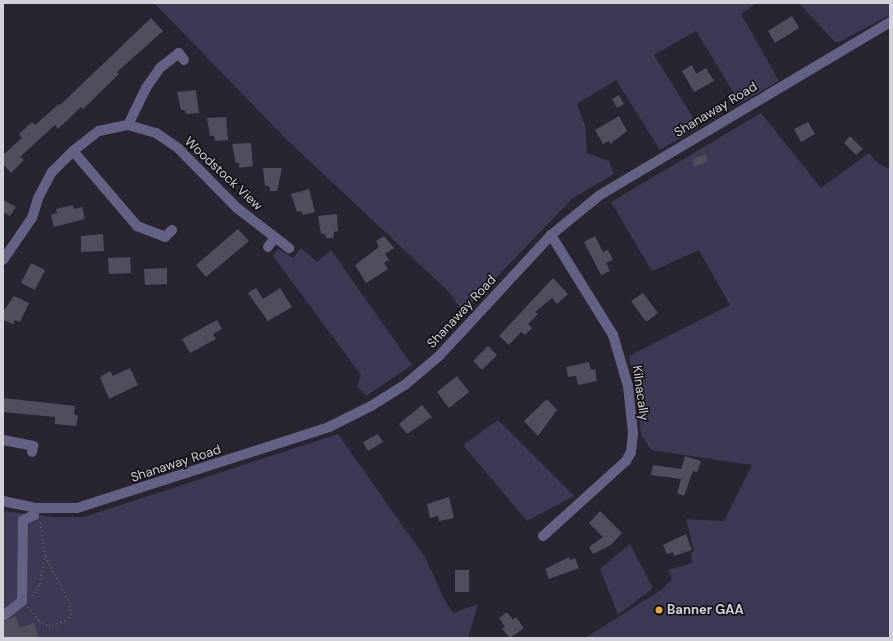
<!DOCTYPE html>
<style>
body{margin:0}
#map{position:relative;width:893px;height:641px;overflow:hidden;background:#262530;font-family:"DM Sans",sans-serif}
div>[style]{position:absolute}
.green>*{inset:0;background:#3b3954}
.building>*{inset:0;background:#4f4f5b}
.path>*{height:2px;margin-top:-1px;transform-origin:0;background:repeating-linear-gradient(90deg,#5e5e67 0 1px,transparent 0 4px)}
.minor>*{height:10px;margin:-5px;padding:0 5px;transform-origin:5px;border-radius:5px;background:#636285}
.dots>*{width:11px;height:11px;translate:-50% -50%;box-sizing:border-box;border:2px solid #0f0f14;border-radius:50%}
span{translate:-50% -50%;white-space:nowrap;text-align:center;line-height:1.15;-webkit-text-stroke:3px #0f0f14;paint-order:stroke}
.street-label{font-size:13px;color:#d2d2d9}
.poi-label{font-size:13px;color:#d2d2d9;font-weight:700}
.left{translate:0 -50%;text-align:left}
.frame{position:absolute;inset:0;border:4px solid #d2d2d9;pointer-events:none}
</style>
<div id="map">
<div class="green">
<i style="clip-path:polygon(154px 3px,757px 3px,741px 14px,779px 81px,740px 103px,696px 31px,654px 55px,699px 127px,660px 150px,616px 80px,577px 104px,585px 126px,587px 153px,609px 161px,614px 174px,573px 198px,463px 312px,449px 292px,285px 138px)"></i>
<i style="clip-path:polygon(799px 3px,890px 3px,890px 15px,839px 42px,835px 42px)"></i>
<i style="clip-path:polygon(761px 113px,821px 188px,869px 153px,879px 164px,890px 169px,890px 638px,585px 638px,661px 590px,672px 579px,668px 570px,692px 563px,691px 553px,694px 551px,686px 519px,724px 521px,752px 465px,651px 450px,641px 435px,637px 394px,629px 356px,730px 305px,699px 250px,652px 271px,611px 202px)"></i>
<i style="clip-path:polygon(301px 248px,317px 262px,331px 250px,412px 365px,366px 396px,357px 386px,361px 375px,273px 256px,278px 249px,293px 258px)"></i>
<i style="clip-path:polygon(498px 420px,574px 496px,527px 521px,463px 445px)"></i>
<i style="clip-path:polygon(338px 434px,426px 559px,445px 601px,453px 613px,478px 604px,468px 638px,3px 638px,3px 511px,53px 517px,84px 517px)"></i>
<i style="clip-path:polygon(630px 544px,653px 588px,618px 615px,600px 569px)"></i>
</div>
<div class="building">
<i style="clip-path:polygon(792px 16px,799px 28px,775px 43px,768px 31px)"></i>
<i style="clip-path:polygon(151px 18px,163px 31px,117px 72px,119px 74px,83px 109px,81px 107px,58px 129px,55px 125px,20px 157px,24px 160px,11px 173px,3px 164px,3px 155px,22px 138px,19px 134px,32px 122px,35px 125px,59px 104px,60px 105px)"></i>
<i style="clip-path:polygon(692px 65px,696px 74px,706px 68px,714px 81px,694px 92px,682px 71px)"></i>
<i style="clip-path:polygon(196px 90px,199px 113px,186px 114px,185px 110px,181px 110px,177px 92px)"></i>
<i style="clip-path:polygon(619px 95px,624px 104px,617px 108px,612px 99px)"></i>
<i style="clip-path:polygon(619px 116px,627px 131px,610px 144px,609px 141px,603px 144px,595px 130px)"></i>
<i style="clip-path:polygon(226px 117px,228px 140px,215px 141px,214px 136px,210px 136px,207px 118px)"></i>
<i style="clip-path:polygon(808px 122px,815px 134px,801px 142px,794px 129px)"></i>
<i style="clip-path:polygon(850px 136px,863px 149px,856px 155px,844px 143px)"></i>
<i style="clip-path:polygon(251px 143px,253px 166px,239px 168px,239px 162px,236px 164px,232px 144px)"></i>
<i style="clip-path:polygon(705px 154px,708px 161px,695px 167px,692px 160px)"></i>
<i style="clip-path:polygon(263px 168px,282px 168px,277px 191px,270px 191px,269px 186px,265px 186px)"></i>
<i style="clip-path:polygon(309px 189px,315px 212px,303px 215px,301px 211px,297px 212px,291px 194px)"></i>
<i style="clip-path:polygon(3px 200px,16px 207px,10px 216px,3px 212px)"></i>
<i style="clip-path:polygon(73px 205px,74px 209px,82px 207px,85px 219px,54px 227px,51px 215px,57px 213px,56px 209px)"></i>
<i style="clip-path:polygon(337px 214px,338px 231px,334px 232px,333px 238px,326px 238px,325px 234px,321px 234px,318px 216px)"></i>
<i style="clip-path:polygon(238px 229px,249px 241px,206px 277px,196px 265px)"></i>
<i style="clip-path:polygon(103px 234px,104px 251px,81px 252px,81px 236px)"></i>
<i style="clip-path:polygon(384px 236px,394px 248px,385px 254px,389px 260px,384px 263px,388px 269px,366px 283px,355px 265px,379px 247px,376px 241px)"></i>
<i style="clip-path:polygon(595px 236px,603px 252px,608px 250px,613px 260px,606px 263px,610px 271px,601px 275px,584px 242px)"></i>
<i style="clip-path:polygon(130px 257px,131px 273px,109px 274px,108px 258px)"></i>
<i style="clip-path:polygon(31px 263px,45px 270px,35px 290px,21px 283px)"></i>
<i style="clip-path:polygon(167px 268px,167px 284px,145px 285px,144px 269px)"></i>
<i style="clip-path:polygon(553px 278px,568px 294px,557px 304px,552px 298px,535px 312px,538px 314px,528px 324px,532px 328px,525px 335px,521px 332px,509px 345px,499px 336px)"></i>
<i style="clip-path:polygon(256px 288px,263px 299px,280px 288px,292px 307px,268px 321px,248px 293px)"></i>
<i style="clip-path:polygon(643px 293px,658px 313px,646px 322px,631px 301px)"></i>
<i style="clip-path:polygon(14px 296px,29px 303px,20px 322px,15px 320px,13px 324px,3px 320px,3px 312px)"></i>
<i style="clip-path:polygon(217px 320px,222px 329px,213px 334px,216px 339px,190px 353px,182px 339px)"></i>
<i style="clip-path:polygon(488px 346px,497px 355px,482px 370px,473px 361px)"></i>
<i style="clip-path:polygon(589px 362px,591px 370px,595px 369px,597px 381px,578px 385px,576px 376px,568px 377px,566px 367px)"></i>
<i style="clip-path:polygon(130px 368px,138px 385px,109px 399px,100px 377px,110px 371px,113px 376px)"></i>
<i style="clip-path:polygon(457px 376px,469px 392px,449px 408px,437px 392px)"></i>
<i style="clip-path:polygon(3px 398px,75px 406px,74px 414px,78px 416px,76px 426px,55px 424px,55px 417px,3px 412px)"></i>
<i style="clip-path:polygon(547px 399px,557px 410px,538px 436px,524px 421px)"></i>
<i style="clip-path:polygon(422px 405px,432px 417px,407px 434px,399px 424px)"></i>
<i style="clip-path:polygon(378px 434px,383px 442px,368px 451px,363px 442px)"></i>
<i style="clip-path:polygon(685px 456px,701px 461px,697px 472px,693px 471px,684px 496px,677px 493px,681px 479px,651px 475px,653px 465px,681px 469px)"></i>
<i style="clip-path:polygon(449px 497px,454px 518px,439px 521px,438px 516px,430px 518px,427px 504px)"></i>
<i style="clip-path:polygon(600px 511px,622px 533px,611px 545px,593px 554px,589px 547px,603px 537px,589px 523px)"></i>
<i style="clip-path:polygon(686px 534px,692px 550px,674px 556px,673px 552px,667px 554px,663px 545px)"></i>
<i style="clip-path:polygon(569px 557px,570px 560px,575px 558px,579px 568px,549px 579px,545px 569px)"></i>
<i style="clip-path:polygon(455px 570px,469px 570px,469px 592px,455px 592px)"></i>
<i style="clip-path:polygon(507px 612px,513px 620px,516px 617px,524px 628px,510px 638px,502px 629px,505px 627px,499px 618px)"></i>
<i style="clip-path:polygon(16px 616px,20px 628px,34px 623px,39px 638px,3px 638px,3px 622px)"></i>
</div>
<div class="path">
<i style="left:32px;top:596px;width:14px;rotate:-56deg"></i>
<i style="left:40px;top:584px;width:28px;rotate:-80deg"></i>
<i style="left:28px;top:607px;width:18px;rotate:52deg"></i>
<i style="left:39px;top:621px;width:11px;rotate:27deg"></i>
<i style="left:49px;top:626px;width:18px;rotate:-16deg"></i>
<i style="left:66px;top:621px;width:8px;rotate:-50deg"></i>
<i style="left:71px;top:615px;width:11px;rotate:-95deg"></i>
<i style="left:70px;top:604px;width:54px;rotate:-117.5deg"></i>
<i style="left:45px;top:556px;width:34px;rotate:-98deg"></i>
</div>
<div class="minor">
<i style="left:184px;top:60px;width:9px;rotate:-126deg"></i>
<i style="left:179px;top:53px;width:24px;rotate:142deg"></i>
<i style="left:160px;top:68px;width:24px;rotate:125deg"></i>
<i style="left:146px;top:88px;width:41px;rotate:115.9deg"></i>
<i style="left:128px;top:125px;width:29px;rotate:16deg"></i>
<i style="left:156px;top:133px;width:27px;rotate:34deg"></i>
<i style="left:178px;top:148px;width:84px;rotate:45.5deg"></i>
<i style="left:237px;top:208px;width:66px;rotate:37.6deg"></i>
<i style="left:73px;top:151px;width:33px;rotate:-38deg"></i>
<i style="left:99px;top:131px;width:30px;rotate:-12deg"></i>
<i style="left:268px;top:247px;width:12px;rotate:-55deg"></i>
<i style="left:3px;top:260px;width:51px;rotate:-55.4deg"></i>
<i style="left:32px;top:218px;width:21px;rotate:-73deg"></i>
<i style="left:38px;top:198px;width:30px;rotate:-62deg"></i>
<i style="left:52px;top:172px;width:30px;rotate:-45deg"></i>
<i style="left:73px;top:151px;width:99px;rotate:49.5deg"></i>
<i style="left:137px;top:226px;width:30px;rotate:21deg"></i>
<i style="left:165px;top:237px;width:10px;rotate:-45deg"></i>
<i style="left:3px;top:440px;width:31px;rotate:11deg"></i>
<i style="left:33px;top:446px;width:6px;rotate:99deg"></i>
<i style="left:3px;top:501px;width:33px;rotate:12deg"></i>
<i style="left:35px;top:508px;width:42px"></i>
<i style="left:77px;top:508px;width:265px;rotate:-17.8deg"></i>
<i style="left:329px;top:427px;width:47px;rotate:-26.6deg"></i>
<i style="left:371px;top:406px;width:41px;rotate:-32.2deg"></i>
<i style="left:406px;top:384px;width:43px;rotate:-40.3deg"></i>
<i style="left:439px;top:356px;width:165px;rotate:-47.2deg"></i>
<i style="left:551px;top:235px;width:63px;rotate:-39.2deg"></i>
<i style="left:600px;top:195px;width:338px;rotate:-30.8deg"></i>
<i style="left:543px;top:536px;width:112px;rotate:-42.1deg"></i>
<i style="left:626px;top:461px;width:10px;rotate:-61deg"></i>
<i style="left:631px;top:452px;width:19px;rotate:-84deg"></i>
<i style="left:633px;top:433px;width:47px;rotate:-96.1deg"></i>
<i style="left:628px;top:386px;width:53px;rotate:-106.4deg"></i>
<i style="left:613px;top:335px;width:118px;rotate:-121.8deg"></i>
<i style="left:3px;top:616px;width:24px;rotate:-38deg"></i>
<i style="left:22px;top:601px;width:81px;rotate:-89.3deg"></i>
<i style="left:23px;top:520px;width:12px;rotate:-24deg"></i>
<i style="left:34px;top:515px;width:7px;rotate:-82deg"></i>
</div>
<div class="dots">
<i style="left:659px;top:610px;background:#eba93a"></i>
</div>
<div class="street-label">
<span style="left:716px;top:110px;rotate:-31deg">Shanaway Road</span>
<span style="left:223px;top:174px;rotate:43deg">Woodstock View</span>
<span style="left:462px;top:312px;rotate:-47deg">Shanaway Road</span>
<span style="left:640px;top:393px;rotate:82deg">Kilnacally</span>
<span style="left:176px;top:464px;rotate:-18deg">Shanaway Road</span>
</div>
<div class="poi-label">
<span class="left" style="left:667px;top:610px">Banner GAA</span>
</div>
<div class="frame"></div>
</div>
